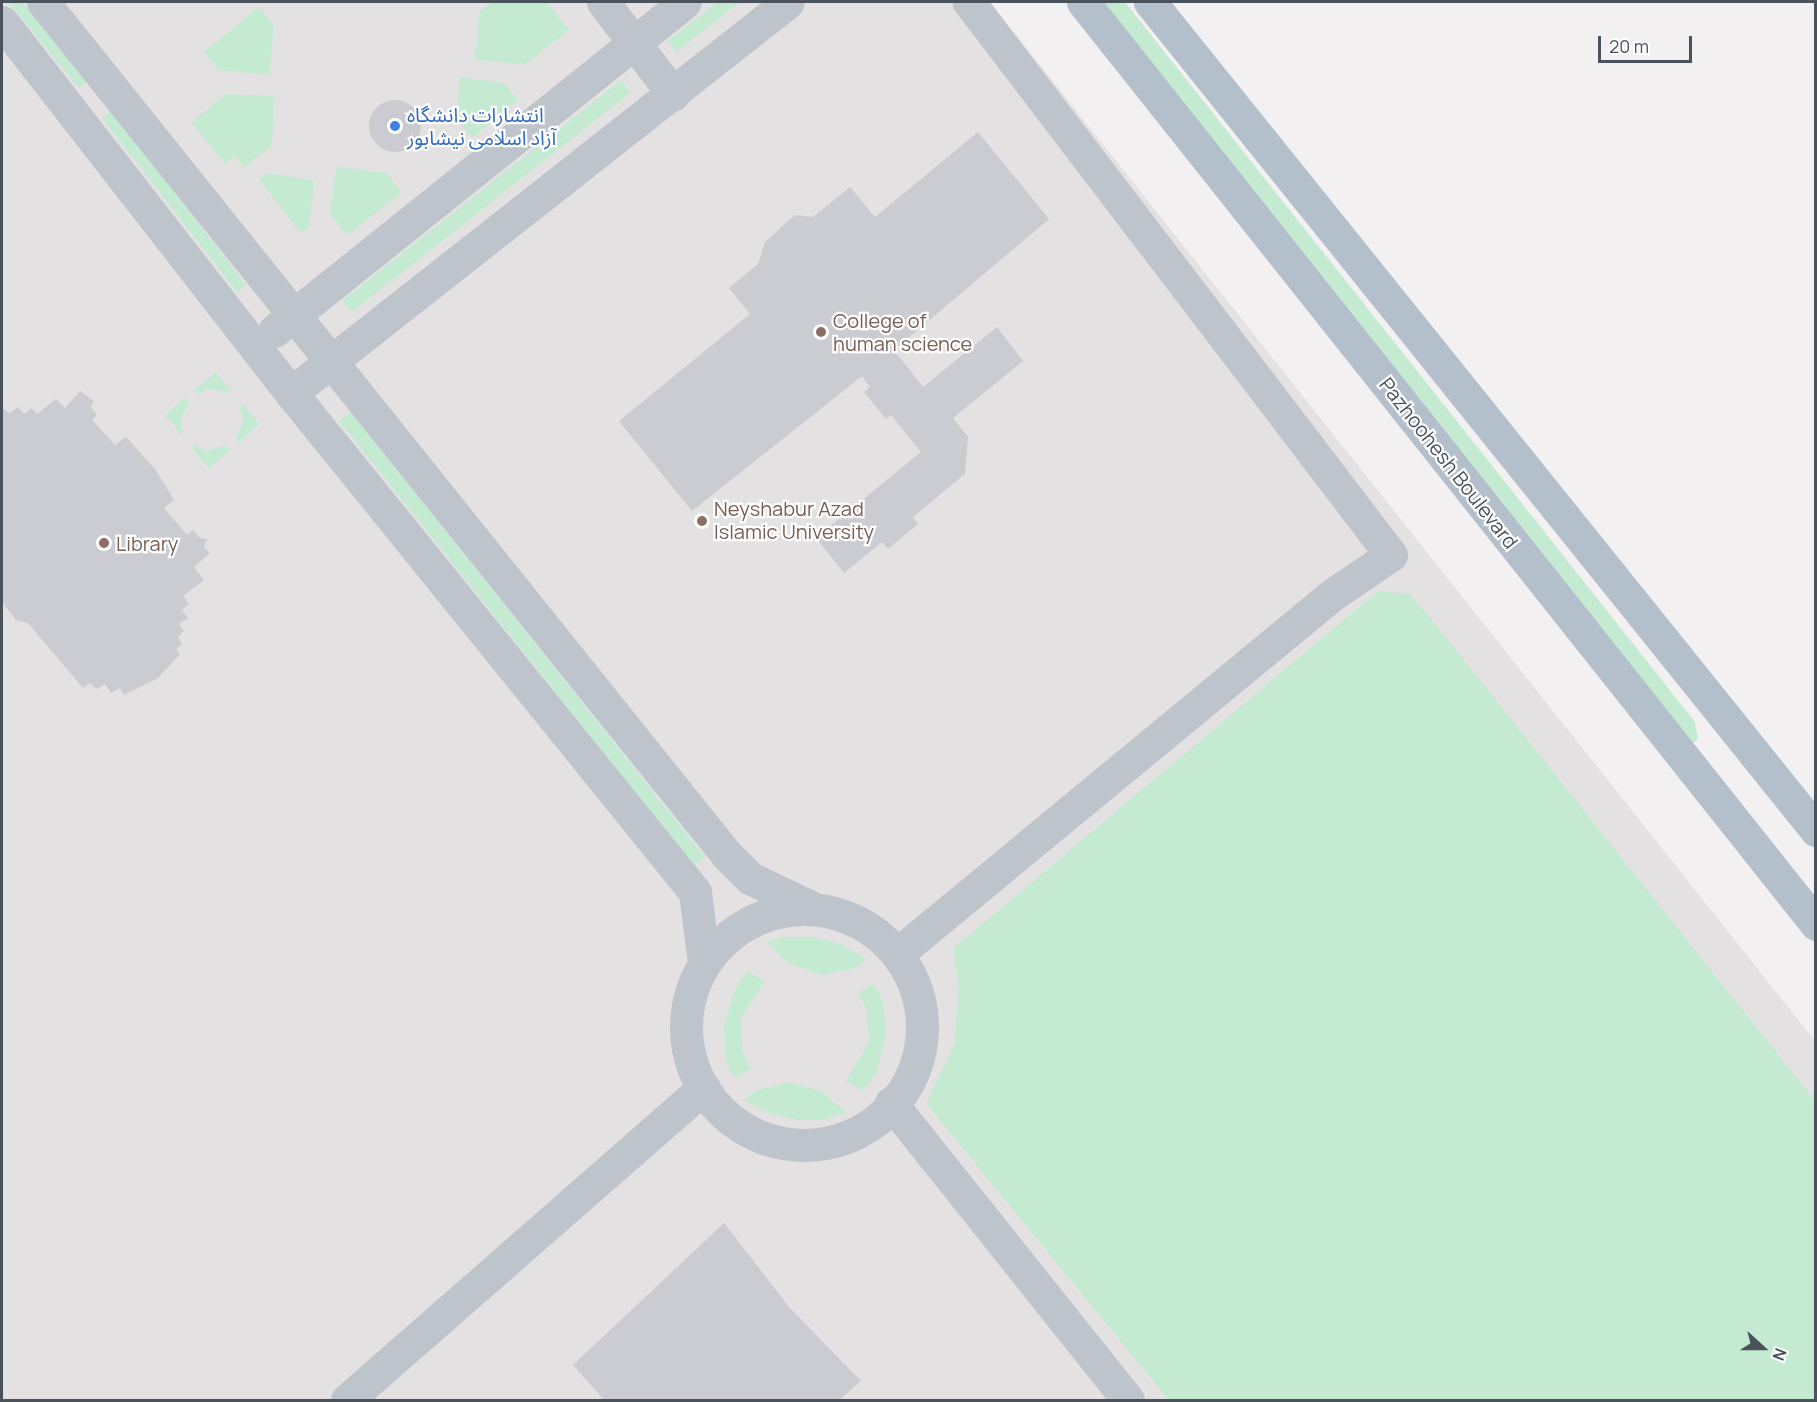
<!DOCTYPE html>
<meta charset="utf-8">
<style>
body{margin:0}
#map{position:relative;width:1817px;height:1402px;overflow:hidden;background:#f2f0f0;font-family:Manrope,"Noto Sans Arabic",sans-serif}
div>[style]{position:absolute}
.education>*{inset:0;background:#e3e1e1}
.green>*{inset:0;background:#c4ebd2}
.building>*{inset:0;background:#cbccd2}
.round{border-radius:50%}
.minor>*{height:33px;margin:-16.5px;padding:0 16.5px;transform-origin:16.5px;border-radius:16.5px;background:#bdc4cb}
.minor>.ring{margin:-16.5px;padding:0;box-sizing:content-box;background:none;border:33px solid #bdc4cb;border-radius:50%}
.major>*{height:33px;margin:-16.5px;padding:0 16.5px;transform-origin:16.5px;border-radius:16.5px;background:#b3c0cb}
.dots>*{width:16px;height:16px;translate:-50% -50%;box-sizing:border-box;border:3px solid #fff;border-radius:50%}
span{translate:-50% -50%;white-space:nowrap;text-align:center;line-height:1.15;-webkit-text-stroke:4.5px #fff;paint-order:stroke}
.shop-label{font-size:20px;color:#366cbe}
.left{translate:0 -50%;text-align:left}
.education-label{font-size:20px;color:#785e54}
.street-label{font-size:20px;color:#4a535b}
.frame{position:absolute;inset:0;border:3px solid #4a535b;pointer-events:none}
.north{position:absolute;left:1733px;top:1318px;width:60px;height:60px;-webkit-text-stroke:4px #fff;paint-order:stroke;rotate:111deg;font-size:16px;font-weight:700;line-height:24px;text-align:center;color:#4a535b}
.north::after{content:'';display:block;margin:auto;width:21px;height:27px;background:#4a535b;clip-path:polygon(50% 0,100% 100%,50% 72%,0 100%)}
.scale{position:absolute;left:1598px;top:36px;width:94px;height:27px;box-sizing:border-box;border:3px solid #4a535b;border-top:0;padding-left:8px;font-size:18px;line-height:21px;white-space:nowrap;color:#4a535b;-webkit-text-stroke:4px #fff;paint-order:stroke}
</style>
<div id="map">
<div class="education">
<i style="clip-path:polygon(2px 2px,990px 2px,1815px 1041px,1815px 1400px,2px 1400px)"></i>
</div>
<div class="green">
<i style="clip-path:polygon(8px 2px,23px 2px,88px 81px,79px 88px)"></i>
<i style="clip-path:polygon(492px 2px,547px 2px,569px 30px,525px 64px,475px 60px,479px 11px)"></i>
<i style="clip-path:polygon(717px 2px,740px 2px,676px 52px,667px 41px)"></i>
<i style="clip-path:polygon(1099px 2px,1125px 2px,1695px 722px,1698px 740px,1692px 743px)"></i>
<i style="clip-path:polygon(259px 7px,274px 25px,269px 75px,219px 70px,204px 52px)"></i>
<i style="clip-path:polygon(460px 77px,504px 83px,518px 100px,472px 138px,456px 118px)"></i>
<i style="clip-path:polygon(621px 80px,631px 92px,352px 312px,343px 300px)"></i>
<i style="clip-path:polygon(226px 94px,274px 96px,272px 145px,244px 167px,235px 156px,225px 164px,191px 122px)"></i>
<i style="clip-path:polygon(111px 111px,246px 285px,237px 292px,102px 118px)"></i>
<i style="clip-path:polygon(336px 167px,387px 173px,402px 193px,347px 235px,330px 214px)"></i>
<i style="clip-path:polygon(267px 173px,314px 180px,309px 227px,301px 233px,259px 179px)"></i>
<i style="clip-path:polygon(216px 372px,232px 392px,208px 389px,197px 394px,194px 390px)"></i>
<i style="clip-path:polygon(186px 397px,189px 401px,181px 420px,182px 435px,165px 415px)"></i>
<i style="clip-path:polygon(243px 404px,259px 424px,238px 443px,236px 439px,243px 419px,239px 407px)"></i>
<i style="clip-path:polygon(351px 412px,705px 857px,694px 866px,339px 421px)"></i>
<i style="clip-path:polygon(195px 445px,206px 451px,227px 446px,230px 450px,209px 468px,191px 448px)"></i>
<i style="clip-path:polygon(1378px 591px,1409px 594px,1432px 620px,1815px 1101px,1815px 1400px,1169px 1400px,926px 1103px,955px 1043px,958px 987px,954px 948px)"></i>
<i style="clip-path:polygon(786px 937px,812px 937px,841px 944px,867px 959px,856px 968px,821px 975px,788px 963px,766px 942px)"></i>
<i style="clip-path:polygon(748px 971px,764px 981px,741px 1019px,742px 1051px,751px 1069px,734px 1077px,725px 1059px,724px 1026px,735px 988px)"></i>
<i style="clip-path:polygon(874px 984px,883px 1002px,886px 1035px,876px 1073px,863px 1091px,846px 1081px,869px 1042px,867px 1010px,858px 994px)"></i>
<i style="clip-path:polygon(789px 1082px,823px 1092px,846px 1113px,826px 1119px,799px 1120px,771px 1114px,744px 1100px,754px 1091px)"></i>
</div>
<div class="building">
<i class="round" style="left:369px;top:100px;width:52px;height:52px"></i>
<i style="clip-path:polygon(978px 132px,1049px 219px,894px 350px,923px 387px,997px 327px,1023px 361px,953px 418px,968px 437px,965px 474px,913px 517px,918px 524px,888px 549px,882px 542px,844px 573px,816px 538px,921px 452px,891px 415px,886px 419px,864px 392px,870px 387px,862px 376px,692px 511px,619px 421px,750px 314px,729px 288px,758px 264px,765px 242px,795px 215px,813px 217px,850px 187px,875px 217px)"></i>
<i style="clip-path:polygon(80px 391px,94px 401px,91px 407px,97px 415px,92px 420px,115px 445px,126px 437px,155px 469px,174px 500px,164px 508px,187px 535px,193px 530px,200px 538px,207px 539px,204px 547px,210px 553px,194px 567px,204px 580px,183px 596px,189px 604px,182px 610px,188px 618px,179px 624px,184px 631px,178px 637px,182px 644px,176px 649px,180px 654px,158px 678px,124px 695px,119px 688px,111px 693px,105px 684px,96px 689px,90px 683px,83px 688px,28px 623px,16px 620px,2px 602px,2px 408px,10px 413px,18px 407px,24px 414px,32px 408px,37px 414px,56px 399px,65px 408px)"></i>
<i style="clip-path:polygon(724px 1223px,789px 1307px,861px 1381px,839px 1400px,604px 1400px,573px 1365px)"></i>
</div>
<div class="minor">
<i style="left:43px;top:2px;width:1092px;rotate:51.28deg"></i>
<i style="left:726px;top:854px;width:34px;rotate:45deg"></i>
<i style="left:750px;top:878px;width:70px;rotate:25.5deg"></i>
<i style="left:603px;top:2px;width:116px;rotate:52.7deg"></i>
<i style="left:2px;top:22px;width:470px;rotate:52.1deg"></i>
<i style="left:291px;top:393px;width:642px;rotate:51.01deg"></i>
<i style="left:695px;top:892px;width:72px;rotate:82.8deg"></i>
<i style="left:274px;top:331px;width:526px;rotate:-38.68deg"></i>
<i style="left:291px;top:393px;width:632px;rotate:-38.19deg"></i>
<i class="ring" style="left:686px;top:909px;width:203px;height:203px"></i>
<i style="left:897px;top:954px;width:564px;rotate:-39.53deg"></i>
<i style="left:1332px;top:595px;width:71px;rotate:-34.1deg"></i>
<i style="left:1391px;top:555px;width:696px;rotate:-127.35deg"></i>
<i style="left:891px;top:1103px;width:380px;rotate:51.4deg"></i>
<i style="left:347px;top:1400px;width:474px;rotate:-41.2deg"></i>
</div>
<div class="major">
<i style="left:1083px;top:2px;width:1178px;rotate:51.51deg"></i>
<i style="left:1150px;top:2px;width:1063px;rotate:51.19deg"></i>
</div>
<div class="dots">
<i style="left:395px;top:126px;background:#3f7fe0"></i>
<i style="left:821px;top:332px;background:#8d6e63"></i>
<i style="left:702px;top:521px;background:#8d6e63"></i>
<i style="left:104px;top:543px;background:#8d6e63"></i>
</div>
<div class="shop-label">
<span class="left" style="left:407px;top:126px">انتشارات دانشگاه<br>آزاد اسلامی نیشابور</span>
</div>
<div class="education-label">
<span class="left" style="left:833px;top:332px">College of<br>human science</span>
<span class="left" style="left:714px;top:520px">Neyshabur Azad<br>Islamic University</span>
<span class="left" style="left:116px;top:543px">Library</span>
</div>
<div class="street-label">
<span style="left:1449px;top:463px;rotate:52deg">Pazhoohesh Boulevard</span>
</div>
<div class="frame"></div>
<div class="north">N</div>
<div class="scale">20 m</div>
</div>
